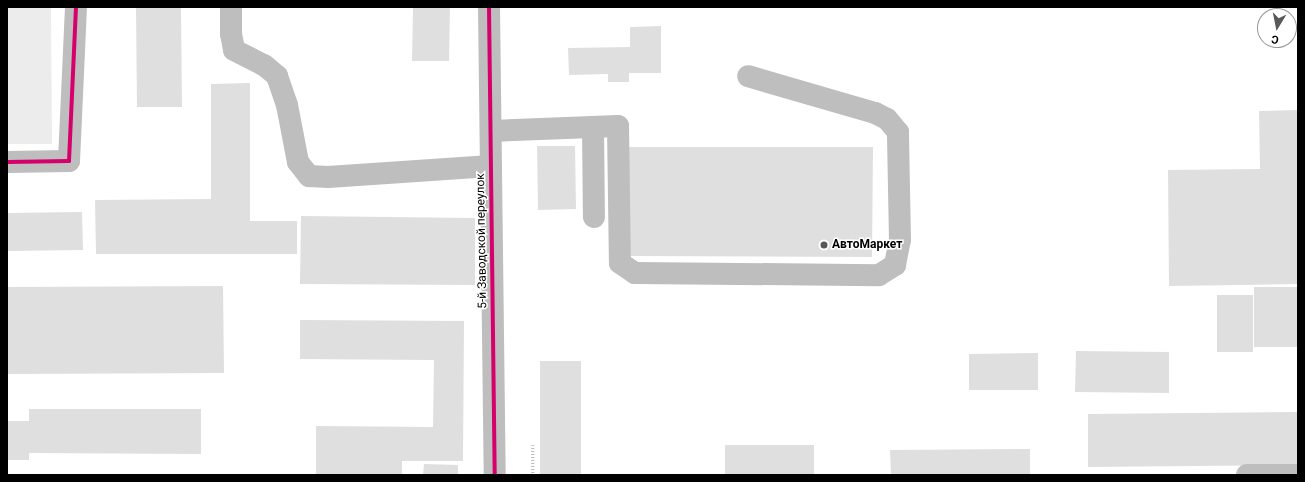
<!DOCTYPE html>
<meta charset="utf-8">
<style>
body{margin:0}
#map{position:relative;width:1305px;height:482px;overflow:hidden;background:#fff;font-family:Roboto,sans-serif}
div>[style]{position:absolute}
.green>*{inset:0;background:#ececec}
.building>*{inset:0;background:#dfdfdf}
.path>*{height:2.5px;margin-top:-1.25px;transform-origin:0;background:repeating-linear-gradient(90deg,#b9b9b9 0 1px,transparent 0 3px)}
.minor>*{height:22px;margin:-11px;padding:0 11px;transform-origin:11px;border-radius:11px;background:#bebebe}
.cycleway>*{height:4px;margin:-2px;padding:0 2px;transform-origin:2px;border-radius:2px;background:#d6006c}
.dots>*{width:11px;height:11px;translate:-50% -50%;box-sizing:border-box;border:2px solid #fff;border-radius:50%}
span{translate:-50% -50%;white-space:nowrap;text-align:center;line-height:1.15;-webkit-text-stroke:3px #fff;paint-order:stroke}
.street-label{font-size:12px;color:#000}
.poi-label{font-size:12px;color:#000;font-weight:700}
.left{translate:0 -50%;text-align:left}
.frame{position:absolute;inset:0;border:8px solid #000;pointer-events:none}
.north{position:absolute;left:1257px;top:8px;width:40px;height:40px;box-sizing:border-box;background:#fff;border:1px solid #999;border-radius:50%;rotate:190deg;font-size:11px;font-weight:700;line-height:16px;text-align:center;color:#000}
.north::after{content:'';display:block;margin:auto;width:14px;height:18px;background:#595959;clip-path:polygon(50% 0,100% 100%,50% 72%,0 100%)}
</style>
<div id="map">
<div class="green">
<i style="clip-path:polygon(7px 7px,51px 7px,52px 144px,7px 144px)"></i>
</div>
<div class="building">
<i style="clip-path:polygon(136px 7px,181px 7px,182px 107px,137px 107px)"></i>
<i style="clip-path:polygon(413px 7px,450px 7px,449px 61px,412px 61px)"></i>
<i style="clip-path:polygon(661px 26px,661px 73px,629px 73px,629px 82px,608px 82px,608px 74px,569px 75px,568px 48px,630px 47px,630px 27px)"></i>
<i style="clip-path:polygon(250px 83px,250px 221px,297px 221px,297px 254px,96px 254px,95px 200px,211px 199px,211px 84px)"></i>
<i style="clip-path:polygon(1298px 110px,1298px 284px,1169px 286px,1168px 170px,1260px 169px,1259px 111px)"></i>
<i style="clip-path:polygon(537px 146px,575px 146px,576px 209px,538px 210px)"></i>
<i style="clip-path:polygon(629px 147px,873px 147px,872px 257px,629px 256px)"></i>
<i style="clip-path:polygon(82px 212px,83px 250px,7px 251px,7px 213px)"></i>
<i style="clip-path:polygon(301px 216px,475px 218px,475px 285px,300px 284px)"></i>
<i style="clip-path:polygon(223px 286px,224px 373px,7px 374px,7px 287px)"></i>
<i style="clip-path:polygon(1254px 287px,1298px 287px,1298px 347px,1254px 347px)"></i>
<i style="clip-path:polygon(1217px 295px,1253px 295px,1253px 352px,1217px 352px)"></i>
<i style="clip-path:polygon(300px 320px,464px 321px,463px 461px,402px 461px,402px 475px,316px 475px,316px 426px,433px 427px,434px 360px,300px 359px)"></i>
<i style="clip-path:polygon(1076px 351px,1169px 352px,1169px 393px,1075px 392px)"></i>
<i style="clip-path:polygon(1038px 353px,1038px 390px,969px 390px,969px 354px)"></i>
<i style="clip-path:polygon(540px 361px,581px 361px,581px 475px,540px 475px)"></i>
<i style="clip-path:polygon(29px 409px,201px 409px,201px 454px,29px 453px,29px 460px,7px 460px,7px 421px,29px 421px)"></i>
<i style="clip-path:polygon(1298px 412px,1298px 465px,1088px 467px,1088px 414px)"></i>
<i style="clip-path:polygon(725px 445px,814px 445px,814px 475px,725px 475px)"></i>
<i style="clip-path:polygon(1030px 449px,1030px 475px,891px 475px,890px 450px)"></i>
<i style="clip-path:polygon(424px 464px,458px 465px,458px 475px,423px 475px)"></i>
</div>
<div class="path">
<i style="left:533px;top:445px;width:30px;rotate:90deg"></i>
</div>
<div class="minor">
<i style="left:231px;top:7px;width:27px;rotate:90deg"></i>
<i style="left:231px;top:34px;width:16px;rotate:79deg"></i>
<i style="left:234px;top:50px;width:34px;rotate:27deg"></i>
<i style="left:264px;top:65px;width:17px;rotate:40deg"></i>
<i style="left:277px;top:76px;width:31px;rotate:71deg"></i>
<i style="left:287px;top:105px;width:58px;rotate:79.1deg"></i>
<i style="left:298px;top:162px;width:18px;rotate:52deg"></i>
<i style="left:309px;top:176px;width:19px;rotate:3deg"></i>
<i style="left:328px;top:177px;width:163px;rotate:-3.9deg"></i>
<i style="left:489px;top:7px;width:468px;rotate:89.3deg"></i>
<i style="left:593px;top:128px;width:89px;rotate:89.4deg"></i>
<i style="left:491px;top:131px;width:127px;rotate:-2.3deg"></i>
<i style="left:618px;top:126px;width:137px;rotate:89.2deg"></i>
<i style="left:620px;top:263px;width:18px;rotate:34deg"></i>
<i style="left:635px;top:273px;width:244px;rotate:0.5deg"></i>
<i style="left:879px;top:275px;width:19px;rotate:-32deg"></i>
<i style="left:895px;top:265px;width:25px;rotate:-79deg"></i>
<i style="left:900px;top:240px;width:108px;rotate:-91.1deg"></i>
<i style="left:898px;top:132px;width:17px;rotate:-130deg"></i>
<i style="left:887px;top:119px;width:13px;rotate:-153deg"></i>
<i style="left:875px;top:113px;width:132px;rotate:-163.8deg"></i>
<i style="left:7px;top:162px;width:62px;rotate:-0.9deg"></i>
<i style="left:69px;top:161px;width:154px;rotate:-87.4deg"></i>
<i style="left:1247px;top:475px;width:51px"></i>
</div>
<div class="cycleway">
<i style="left:489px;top:7px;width:468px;rotate:89.3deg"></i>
<i style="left:7px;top:162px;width:62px;rotate:-0.9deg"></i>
<i style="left:69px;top:161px;width:154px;rotate:-87.4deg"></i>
</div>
<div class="dots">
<i style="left:824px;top:245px;background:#595959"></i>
</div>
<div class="street-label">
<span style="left:482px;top:241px;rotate:-91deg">5-й Заводской переулок</span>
</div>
<div class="poi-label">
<span class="left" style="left:832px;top:245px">АвтоМаркет</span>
</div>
<div class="frame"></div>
<div class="north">С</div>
</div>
